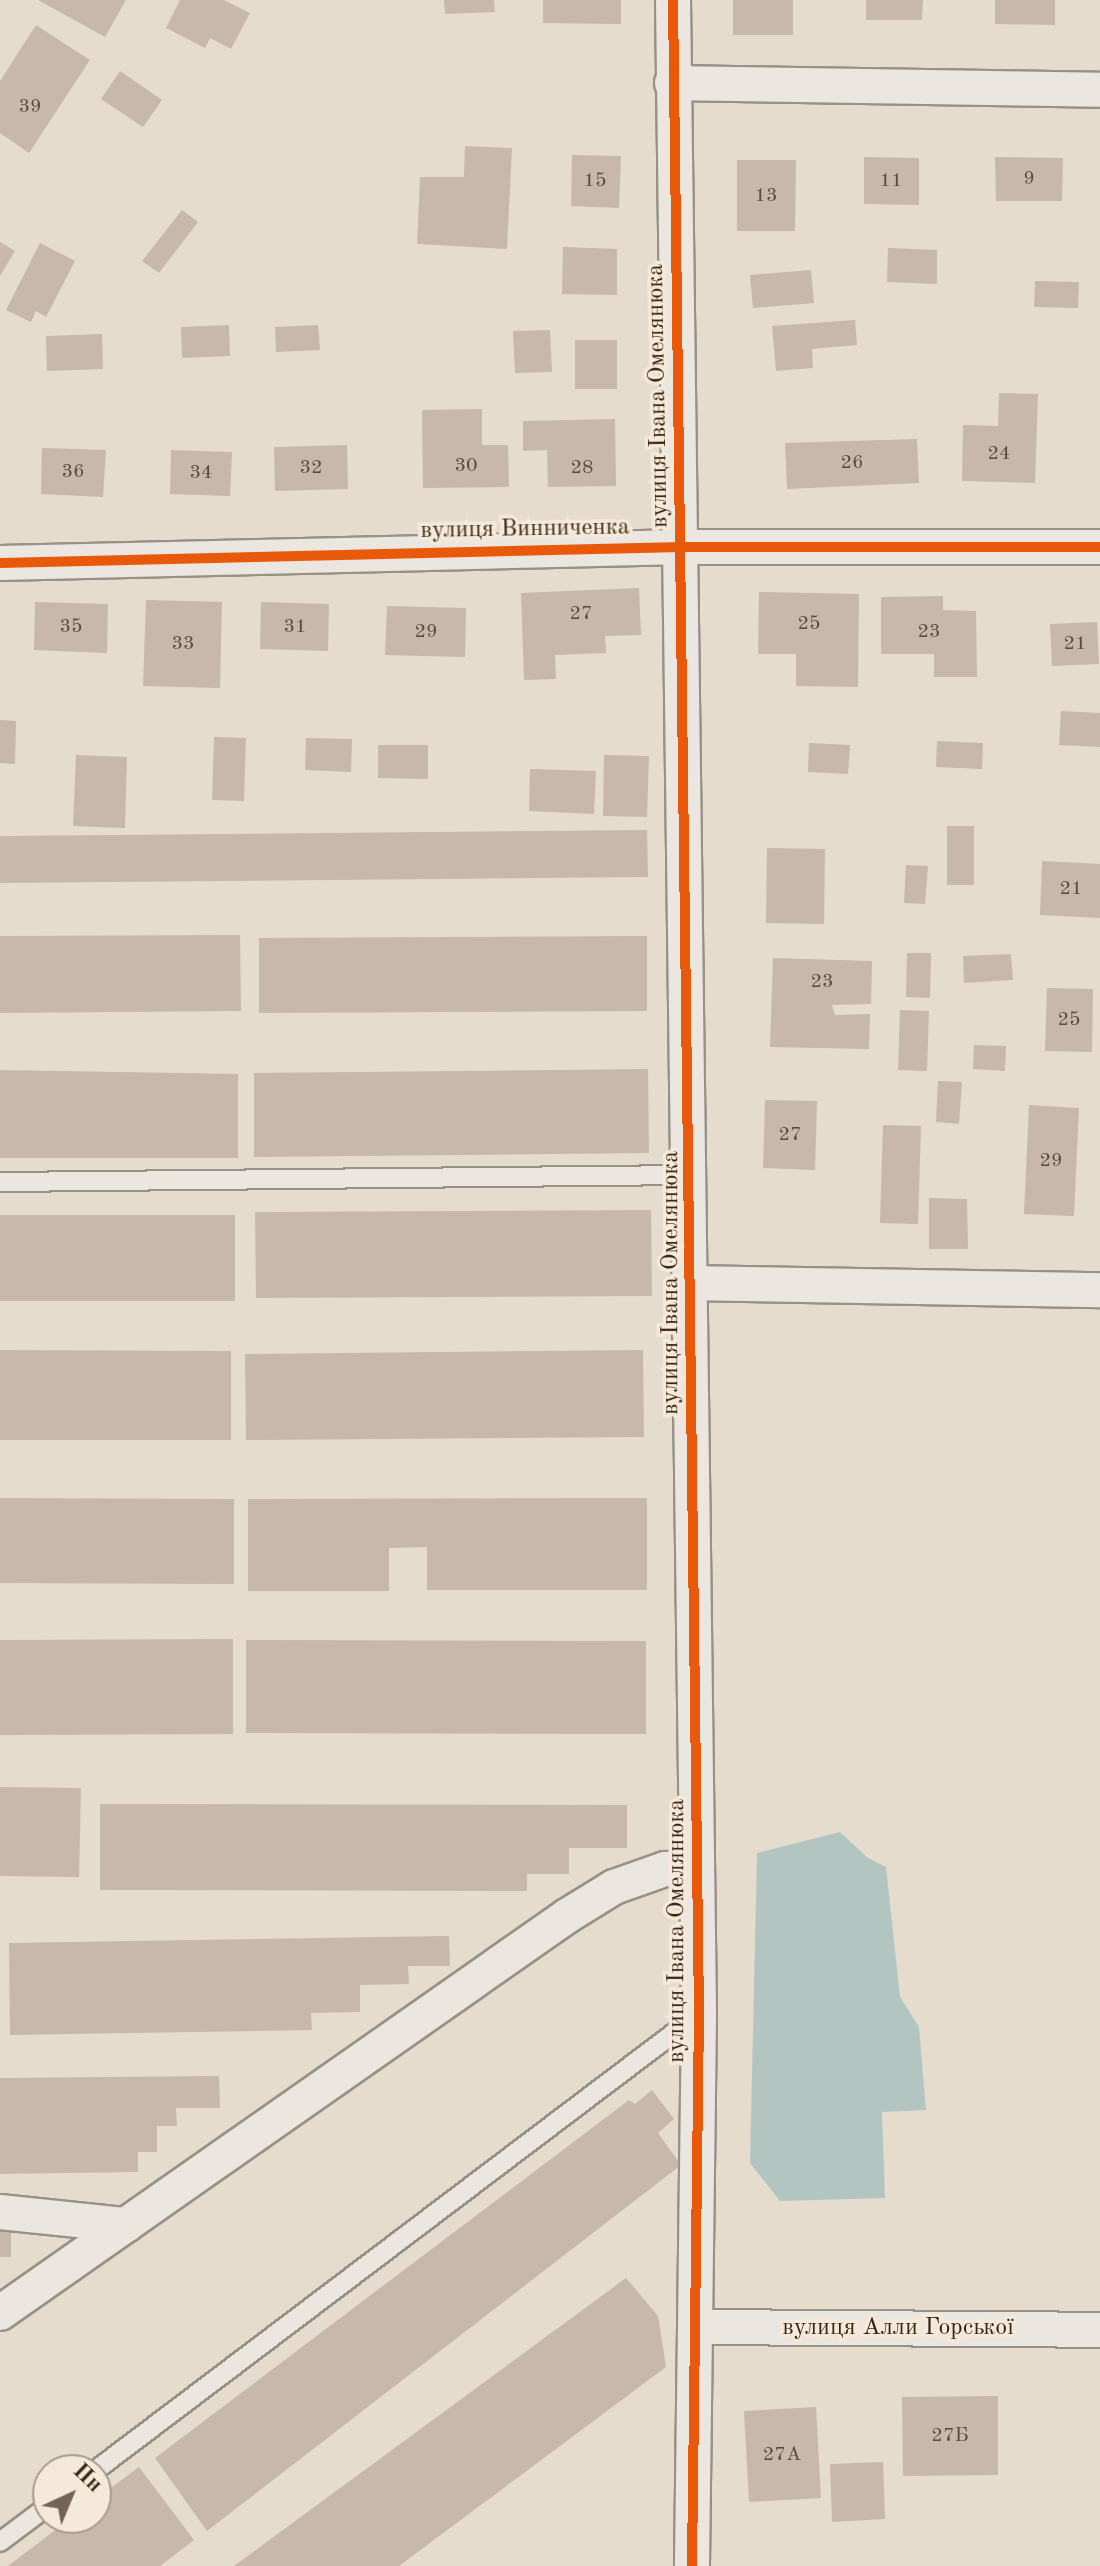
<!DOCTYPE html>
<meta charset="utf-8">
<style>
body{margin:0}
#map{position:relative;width:1100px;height:2566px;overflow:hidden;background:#e5dcce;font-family:"Old Standard TT",serif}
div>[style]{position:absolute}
.water>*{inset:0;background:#b2c5c1}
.building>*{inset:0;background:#c8b7ab}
.roads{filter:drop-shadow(2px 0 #989186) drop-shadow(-2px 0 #989186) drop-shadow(0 2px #989186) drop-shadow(0 -2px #989186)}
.service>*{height:18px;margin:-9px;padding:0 9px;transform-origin:9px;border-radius:9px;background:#ebe6df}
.minor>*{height:34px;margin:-17px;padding:0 17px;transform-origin:17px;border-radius:17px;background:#ebe6df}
.cycleway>*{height:10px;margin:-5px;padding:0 5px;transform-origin:5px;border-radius:5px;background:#e8590c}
span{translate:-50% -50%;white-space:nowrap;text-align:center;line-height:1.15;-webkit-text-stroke:7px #f5ead9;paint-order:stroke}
.number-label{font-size:20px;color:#5b493a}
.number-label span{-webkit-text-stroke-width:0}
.street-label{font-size:24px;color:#372414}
.north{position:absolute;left:32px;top:2454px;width:80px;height:80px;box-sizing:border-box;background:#f5ead9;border:2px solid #a99b8a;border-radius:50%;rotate:44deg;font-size:22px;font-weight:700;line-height:32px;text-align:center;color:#372414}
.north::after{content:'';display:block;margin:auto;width:28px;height:36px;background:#746455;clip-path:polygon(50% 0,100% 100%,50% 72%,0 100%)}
</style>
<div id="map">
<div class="water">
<i style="clip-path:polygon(840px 1832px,868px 1858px,886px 1867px,900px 1997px,919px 2027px,926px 2110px,882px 2112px,885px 2198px,780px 2201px,750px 2163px,757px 1853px)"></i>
</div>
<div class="building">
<i style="clip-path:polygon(38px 0,126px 0,105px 37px)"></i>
<i style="clip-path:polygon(180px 0,224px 0,250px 13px,231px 49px,210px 38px,205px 48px,166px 28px)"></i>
<i style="clip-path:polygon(444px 0,494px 0,495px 12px,445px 14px)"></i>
<i style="clip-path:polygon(543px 0,621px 0,621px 24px,543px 23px)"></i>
<i style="clip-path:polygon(733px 0,793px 0,793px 35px,733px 35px)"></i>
<i style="clip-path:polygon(866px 0,923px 0,922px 20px,866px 20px)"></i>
<i style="clip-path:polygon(995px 0,1055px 0,1055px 25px,995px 24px)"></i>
<i style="clip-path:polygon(36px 25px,90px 60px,29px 153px,0 133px,0 81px)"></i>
<i style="clip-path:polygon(120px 71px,162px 100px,143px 127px,101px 99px)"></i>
<i style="clip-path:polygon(465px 146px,512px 148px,507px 249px,417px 244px,420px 177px,464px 177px)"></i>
<i style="clip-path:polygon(572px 155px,621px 156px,619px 208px,571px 206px)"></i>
<i style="clip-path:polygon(864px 157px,919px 158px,919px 205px,864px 204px)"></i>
<i style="clip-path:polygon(995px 157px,1063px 158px,1062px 201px,996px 201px)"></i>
<i style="clip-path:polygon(737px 160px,796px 160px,795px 231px,737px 231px)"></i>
<i style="clip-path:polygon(182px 210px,198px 222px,159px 273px,142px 261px)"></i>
<i style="clip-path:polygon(0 242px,15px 251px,0 276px)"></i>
<i style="clip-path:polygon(40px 243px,75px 261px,46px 317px,36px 311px,31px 322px,6px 310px)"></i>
<i style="clip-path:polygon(563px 247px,617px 249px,617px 295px,562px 294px)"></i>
<i style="clip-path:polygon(888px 248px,937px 250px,937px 284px,887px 282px)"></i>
<i style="clip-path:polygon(811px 270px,814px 303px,753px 308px,750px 275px)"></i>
<i style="clip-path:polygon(1035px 281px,1079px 282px,1078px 308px,1034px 307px)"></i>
<i style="clip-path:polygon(855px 320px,857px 345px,812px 349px,813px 368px,776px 371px,772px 326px)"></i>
<i style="clip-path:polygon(229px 325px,230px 356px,182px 358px,181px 327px)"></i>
<i style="clip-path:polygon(318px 325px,320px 350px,276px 352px,275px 327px)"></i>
<i style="clip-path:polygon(550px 330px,552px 372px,515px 373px,513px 331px)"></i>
<i style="clip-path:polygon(102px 334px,103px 369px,47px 371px,46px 336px)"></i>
<i style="clip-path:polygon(575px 340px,617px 340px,617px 389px,575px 389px)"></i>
<i style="clip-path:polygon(999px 393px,1038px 394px,1035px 483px,962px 481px,963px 425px,998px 426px)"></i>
<i style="clip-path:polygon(482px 409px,482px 445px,508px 445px,509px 487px,423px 488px,422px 410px)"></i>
<i style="clip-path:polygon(615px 419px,616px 486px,548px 487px,547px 450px,523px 451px,523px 421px)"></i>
<i style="clip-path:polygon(917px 439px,919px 483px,787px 489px,785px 443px)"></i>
<i style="clip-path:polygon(347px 445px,348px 489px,275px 491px,274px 447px)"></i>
<i style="clip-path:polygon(42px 448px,106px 450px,103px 497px,41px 494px)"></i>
<i style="clip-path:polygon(171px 450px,232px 452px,230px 496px,170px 494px)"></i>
<i style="clip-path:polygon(639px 588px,641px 635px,605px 636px,606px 653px,555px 655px,556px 679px,524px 680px,521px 593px)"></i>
<i style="clip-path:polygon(759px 592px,859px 594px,858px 687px,796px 686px,796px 654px,758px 654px)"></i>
<i style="clip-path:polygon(943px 596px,943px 610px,976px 611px,977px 677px,934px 677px,934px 654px,881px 654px,881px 597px)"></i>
<i style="clip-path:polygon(146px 600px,222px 602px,220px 688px,143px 686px)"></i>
<i style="clip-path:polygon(35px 602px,108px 604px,107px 653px,34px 650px)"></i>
<i style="clip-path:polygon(261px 602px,329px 604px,328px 651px,260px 649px)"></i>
<i style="clip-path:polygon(387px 606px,466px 608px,465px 657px,385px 655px)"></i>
<i style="clip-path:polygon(1097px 622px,1099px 664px,1052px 666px,1050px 624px)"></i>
<i style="clip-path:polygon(1061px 711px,1100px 713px,1100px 747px,1059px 745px)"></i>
<i style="clip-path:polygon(0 720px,16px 721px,15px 764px,0 763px)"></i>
<i style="clip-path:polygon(214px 737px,246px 738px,244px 801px,212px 800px)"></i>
<i style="clip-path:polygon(306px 738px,352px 739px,351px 772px,305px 770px)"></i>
<i style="clip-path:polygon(937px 741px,983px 743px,982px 769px,936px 767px)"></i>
<i style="clip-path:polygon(809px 743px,850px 745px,848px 774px,808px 772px)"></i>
<i style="clip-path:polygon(378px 745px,428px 745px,428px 779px,378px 778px)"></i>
<i style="clip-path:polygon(76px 755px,127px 757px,125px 828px,73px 826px)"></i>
<i style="clip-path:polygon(604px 755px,649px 756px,647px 817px,603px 816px)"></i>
<i style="clip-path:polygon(530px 769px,596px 771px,594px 814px,529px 811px)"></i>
<i style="clip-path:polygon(947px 826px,974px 826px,974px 885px,947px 885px)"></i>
<i style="clip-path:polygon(647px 830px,648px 877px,0 883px,0 836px)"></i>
<i style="clip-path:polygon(767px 848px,825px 849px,824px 924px,766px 923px)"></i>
<i style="clip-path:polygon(1042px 861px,1100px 864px,1100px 918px,1040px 915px)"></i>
<i style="clip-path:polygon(906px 865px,928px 866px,925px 904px,904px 903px)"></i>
<i style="clip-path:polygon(240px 935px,241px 1011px,0 1013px,0 936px)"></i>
<i style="clip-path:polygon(647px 936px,647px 1011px,259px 1013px,259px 938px)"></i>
<i style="clip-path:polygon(907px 953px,931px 953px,930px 998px,906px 997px)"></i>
<i style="clip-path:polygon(1011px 954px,1013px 980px,964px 983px,963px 956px)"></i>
<i style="clip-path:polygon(773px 958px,872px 961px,871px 1004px,832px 1005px,835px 1015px,870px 1014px,869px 1049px,770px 1047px)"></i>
<i style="clip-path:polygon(1047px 988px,1093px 989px,1092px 1052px,1045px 1051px)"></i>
<i style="clip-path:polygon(900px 1010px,929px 1011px,927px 1071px,898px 1070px)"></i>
<i style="clip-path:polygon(974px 1045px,1006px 1046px,1005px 1071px,973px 1069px)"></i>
<i style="clip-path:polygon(648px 1069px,649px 1153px,254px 1157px,254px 1073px)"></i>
<i style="clip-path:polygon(0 1070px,238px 1074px,238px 1158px,0 1158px)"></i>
<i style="clip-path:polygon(938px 1081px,962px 1082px,959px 1124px,936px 1122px)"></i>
<i style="clip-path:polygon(765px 1100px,817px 1101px,815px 1170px,763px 1168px)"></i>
<i style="clip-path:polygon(1029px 1105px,1079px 1108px,1074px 1216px,1024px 1214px)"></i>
<i style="clip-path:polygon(883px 1125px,921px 1126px,918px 1224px,880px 1223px)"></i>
<i style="clip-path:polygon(929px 1198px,967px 1199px,968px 1249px,929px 1249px)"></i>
<i style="clip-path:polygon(651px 1210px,652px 1296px,256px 1298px,255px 1212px)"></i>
<i style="clip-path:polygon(0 1215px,235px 1215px,235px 1301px,0 1301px)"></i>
<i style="clip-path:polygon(0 1350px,231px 1351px,231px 1440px,0 1440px)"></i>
<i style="clip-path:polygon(643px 1350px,644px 1437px,246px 1440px,245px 1354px)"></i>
<i style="clip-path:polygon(0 1498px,234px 1499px,234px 1584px,0 1583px)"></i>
<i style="clip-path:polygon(647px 1498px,647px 1590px,427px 1590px,427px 1547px,389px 1548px,389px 1591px,248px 1591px,248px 1499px)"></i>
<i style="clip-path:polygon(233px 1639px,233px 1734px,0 1735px,0 1640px)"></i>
<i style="clip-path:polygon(246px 1640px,646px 1641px,646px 1734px,246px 1733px)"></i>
<i style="clip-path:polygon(0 1787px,81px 1788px,79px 1877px,0 1876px)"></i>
<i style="clip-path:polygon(100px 1804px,627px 1805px,627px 1848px,569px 1848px,569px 1874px,527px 1874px,527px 1891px,100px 1890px)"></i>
<i style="clip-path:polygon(449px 1936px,450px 1966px,408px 1966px,409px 1984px,360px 1985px,360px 2012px,311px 2013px,312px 2030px,10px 2035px,9px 1943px)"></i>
<i style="clip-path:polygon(219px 2076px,220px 2108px,176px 2108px,177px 2126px,157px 2126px,157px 2152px,138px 2152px,138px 2172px,0 2174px,0 2078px)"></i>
<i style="clip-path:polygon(652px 2090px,674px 2119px,658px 2133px,681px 2165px,207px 2531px,155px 2458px,629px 2100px,635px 2104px)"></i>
<i style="clip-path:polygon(0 2225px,11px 2225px,11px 2257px,0 2257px)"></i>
<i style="clip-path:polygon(626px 2278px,658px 2316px,666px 2367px,399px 2566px,234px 2566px)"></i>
<i style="clip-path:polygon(998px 2396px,998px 2475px,903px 2476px,902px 2397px)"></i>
<i style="clip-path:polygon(816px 2407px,821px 2498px,749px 2502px,744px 2411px)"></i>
<i style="clip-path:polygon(883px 2462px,885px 2519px,832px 2522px,830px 2464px)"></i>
<i style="clip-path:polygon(139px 2467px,194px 2540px,160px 2566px,8px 2566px,71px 2518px,96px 2518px,96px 2499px)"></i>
</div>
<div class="roads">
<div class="service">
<i style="left:0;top:1182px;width:691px;rotate:-0.58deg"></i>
<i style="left:96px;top:2470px;width:756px;rotate:-37.1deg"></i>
<i style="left:0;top:2542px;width:60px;rotate:-36.9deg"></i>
</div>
<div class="minor">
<i style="left:673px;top:0;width:2014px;rotate:89.26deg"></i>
<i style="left:699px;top:2014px;width:552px;rotate:90.73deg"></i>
<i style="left:672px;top:83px;width:428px;rotate:0.9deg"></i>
<i style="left:0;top:563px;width:683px;rotate:-1.34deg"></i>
<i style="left:683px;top:547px;width:417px"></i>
<i style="left:691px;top:1283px;width:409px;rotate:1deg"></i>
<i style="left:0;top:2212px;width:127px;rotate:5.9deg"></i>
<i style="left:0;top:2313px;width:692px;rotate:-35deg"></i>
<i style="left:567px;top:1916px;width:55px;rotate:-31.7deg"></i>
<i style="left:614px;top:1887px;width:54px;rotate:-19.4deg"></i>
<i style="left:665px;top:1869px;width:32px;rotate:-2deg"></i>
<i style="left:697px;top:2327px;width:403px;rotate:0.4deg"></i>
</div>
</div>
<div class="cycleway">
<i style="left:673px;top:0;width:2014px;rotate:89.26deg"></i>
<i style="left:699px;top:2014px;width:552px;rotate:90.73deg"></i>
<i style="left:0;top:563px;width:683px;rotate:-1.34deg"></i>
<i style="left:683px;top:547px;width:417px"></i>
</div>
<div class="number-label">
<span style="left:30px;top:107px">39</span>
<span style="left:1029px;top:179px">9</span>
<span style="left:595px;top:181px">15</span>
<span style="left:891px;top:181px">11</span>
<span style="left:766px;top:196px">13</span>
<span style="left:999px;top:454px">24</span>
<span style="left:852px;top:463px">26</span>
<span style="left:466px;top:466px">30</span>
<span style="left:311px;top:468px">32</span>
<span style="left:582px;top:468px">28</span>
<span style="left:73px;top:472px">36</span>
<span style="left:201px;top:473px">34</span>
<span style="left:581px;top:614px">27</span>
<span style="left:809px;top:624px">25</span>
<span style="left:71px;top:627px">35</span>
<span style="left:295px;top:627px">31</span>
<span style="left:426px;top:632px">29</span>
<span style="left:929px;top:632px">23</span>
<span style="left:183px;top:644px">33</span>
<span style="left:1075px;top:644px">21</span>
<span style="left:1071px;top:889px">21</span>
<span style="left:822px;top:982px">23</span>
<span style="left:1069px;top:1020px">25</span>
<span style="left:790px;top:1135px">27</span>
<span style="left:1051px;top:1161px">29</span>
<span style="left:950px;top:2436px">27Б</span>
<span style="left:782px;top:2455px">27А</span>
</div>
<div class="street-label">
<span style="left:659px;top:396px;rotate:-91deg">вулиця Івана Омелянюка</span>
<span style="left:525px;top:530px;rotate:-1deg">вулиця Винниченка</span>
<span style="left:672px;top:1283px;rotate:-90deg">вулиця Івана Омелянюка</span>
<span style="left:678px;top:1931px;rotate:-90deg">вулиця Івана Омелянюка</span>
<span style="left:898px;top:2329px">вулиця Алли Горської</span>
</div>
<div class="north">Пн</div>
</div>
